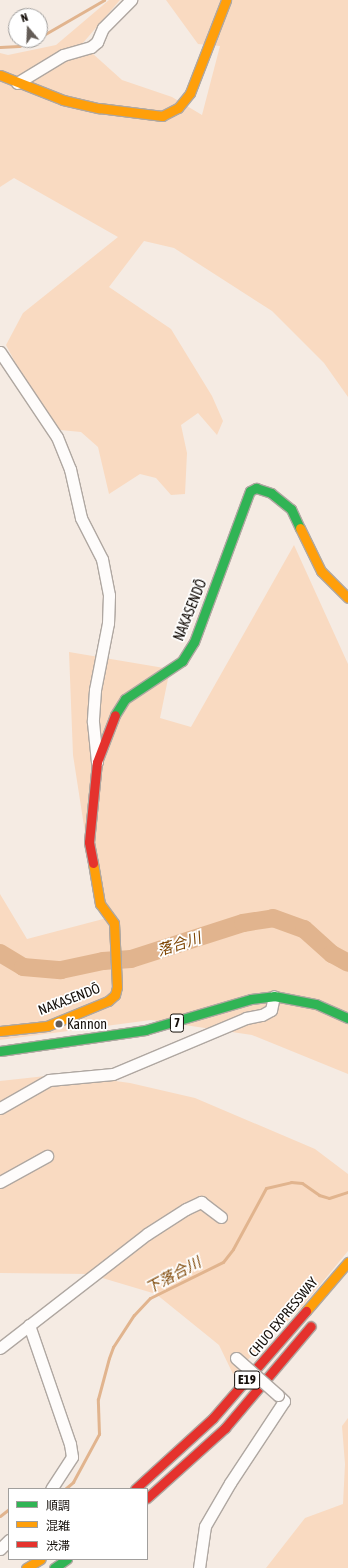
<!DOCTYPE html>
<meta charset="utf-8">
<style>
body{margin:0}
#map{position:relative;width:348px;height:1568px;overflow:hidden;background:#f5ebe3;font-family:"Asap Condensed","Noto Sans JP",sans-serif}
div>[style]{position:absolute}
.green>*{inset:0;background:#f9dac1}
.stream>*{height:3px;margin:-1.5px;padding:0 1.5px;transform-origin:1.5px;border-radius:1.5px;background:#e1b48e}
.river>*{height:18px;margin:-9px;padding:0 9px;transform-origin:9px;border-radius:9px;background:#e1b48e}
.roads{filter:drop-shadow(1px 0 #afa7a1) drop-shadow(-1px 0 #afa7a1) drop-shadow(0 1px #afa7a1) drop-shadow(0 -1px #afa7a1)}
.street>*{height:11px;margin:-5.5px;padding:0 5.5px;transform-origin:5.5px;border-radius:5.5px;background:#fefcfb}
.fast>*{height:9px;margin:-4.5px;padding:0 4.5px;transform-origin:4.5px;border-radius:4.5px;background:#30b455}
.slow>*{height:9px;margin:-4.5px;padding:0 4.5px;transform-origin:4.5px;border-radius:4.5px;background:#ff9f0a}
.jam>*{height:9px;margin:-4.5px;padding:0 4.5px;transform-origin:4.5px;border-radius:4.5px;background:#e5322d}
.bridges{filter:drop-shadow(1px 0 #afa7a1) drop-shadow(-1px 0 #afa7a1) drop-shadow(0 1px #afa7a1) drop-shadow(0 -1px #afa7a1)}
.street-bridge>*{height:11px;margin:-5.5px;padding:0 5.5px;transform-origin:5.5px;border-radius:5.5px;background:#fefcfb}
.dots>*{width:11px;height:11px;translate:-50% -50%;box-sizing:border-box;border:2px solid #fff;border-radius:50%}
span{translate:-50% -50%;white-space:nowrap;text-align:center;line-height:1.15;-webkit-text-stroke:3.5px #fff;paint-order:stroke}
.shield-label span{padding:1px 3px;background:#fff;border:1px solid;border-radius:3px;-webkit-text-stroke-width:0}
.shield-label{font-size:13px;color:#150f0a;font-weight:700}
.street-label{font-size:14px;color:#150f0a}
.poi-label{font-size:14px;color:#150f0a}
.left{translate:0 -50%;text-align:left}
.water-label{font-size:15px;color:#7d4402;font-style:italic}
.legend{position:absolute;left:8px;top:1488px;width:140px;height:72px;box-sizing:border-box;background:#fff;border:1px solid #a19f9d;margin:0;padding:5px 7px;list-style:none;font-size:12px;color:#150f0a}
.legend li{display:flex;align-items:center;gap:8px;height:20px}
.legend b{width:20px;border:1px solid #a19f9d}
.north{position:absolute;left:8px;top:8px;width:40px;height:40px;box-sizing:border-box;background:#fff;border:1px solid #a19f9d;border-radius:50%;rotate:341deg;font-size:11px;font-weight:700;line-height:16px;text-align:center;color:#150f0a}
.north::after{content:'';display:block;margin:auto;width:14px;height:18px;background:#635c56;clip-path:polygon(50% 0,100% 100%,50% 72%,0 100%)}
</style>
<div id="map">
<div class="green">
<i style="clip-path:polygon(109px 0,120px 0,82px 44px,122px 80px,172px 97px,202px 115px,220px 46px,198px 44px,166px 0,348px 0,348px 397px,324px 363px,272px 311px,174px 248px,144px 241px,109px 287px,171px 329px,212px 396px,223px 421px,217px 435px,198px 413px,181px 425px,187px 453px,185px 494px,171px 495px,156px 478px,140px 474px,109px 494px,98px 447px,81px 432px,50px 429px,6px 345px,23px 313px,118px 237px,14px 178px,0 187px,0 53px,8px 55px,56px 45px)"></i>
<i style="clip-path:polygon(294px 545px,348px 664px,348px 1074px,252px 1035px,151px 1020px,0 1040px,0 894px,27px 939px,107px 918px,86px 839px,73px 755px,69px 652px,170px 669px,160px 718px,191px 727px)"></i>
<i style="clip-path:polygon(64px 1074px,130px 1083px,195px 1098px,315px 1149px,348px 1174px,348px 1251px,302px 1307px,233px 1374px,219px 1345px,156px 1294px,89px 1274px,0 1273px,0 1081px)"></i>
<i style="clip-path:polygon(348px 1418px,348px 1568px,266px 1568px,305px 1518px,343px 1504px,345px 1464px,342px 1426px)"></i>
</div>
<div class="stream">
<i style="left:40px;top:37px;width:74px;rotate:-30deg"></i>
<i style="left:0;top:47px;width:19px;rotate:-3deg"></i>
<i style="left:19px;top:46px;width:15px;rotate:-23deg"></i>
<i style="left:65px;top:1489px;width:11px;rotate:-41deg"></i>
<i style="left:73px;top:1482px;width:55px;rotate:-61.6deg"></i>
<i style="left:99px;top:1434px;width:35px;rotate:-92deg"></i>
<i style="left:98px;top:1399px;width:42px;rotate:-75deg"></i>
<i style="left:109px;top:1358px;width:12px;rotate:-70deg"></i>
<i style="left:113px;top:1347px;width:38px;rotate:-57deg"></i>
<i style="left:134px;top:1315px;width:23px;rotate:-47deg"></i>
<i style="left:150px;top:1298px;width:81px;rotate:-26.3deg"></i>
<i style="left:223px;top:1262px;width:16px;rotate:-52deg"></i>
<i style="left:233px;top:1249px;width:69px;rotate:-61.6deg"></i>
<i style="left:266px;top:1188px;width:26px;rotate:-13deg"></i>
<i style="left:291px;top:1182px;width:11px;rotate:5deg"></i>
<i style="left:302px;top:1183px;width:21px;rotate:35deg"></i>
<i style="left:319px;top:1195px;width:10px;rotate:17deg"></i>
<i style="left:329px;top:1198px;width:20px;rotate:-18deg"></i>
<i style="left:0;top:1516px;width:11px;rotate:-38deg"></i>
</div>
<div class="river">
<i style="left:0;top:953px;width:27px;rotate:31deg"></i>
<i style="left:23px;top:967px;width:38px;rotate:5deg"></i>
<i style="left:61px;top:970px;width:43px;rotate:-12.1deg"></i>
<i style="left:103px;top:961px;width:28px;rotate:-4deg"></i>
<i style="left:131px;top:959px;width:118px;rotate:-17.8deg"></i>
<i style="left:243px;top:923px;width:30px;rotate:-9deg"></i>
<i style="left:273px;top:918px;width:33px;rotate:20deg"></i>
<i style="left:304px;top:929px;width:38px;rotate:42deg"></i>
<i style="left:332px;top:954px;width:18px;rotate:29deg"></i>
</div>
<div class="roads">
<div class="street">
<i style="left:17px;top:83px;width:54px;rotate:-31.3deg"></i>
<i style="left:63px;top:55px;width:29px;rotate:-16deg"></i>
<i style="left:91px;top:47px;width:8px;rotate:-40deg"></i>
<i style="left:97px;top:42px;width:15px;rotate:-67deg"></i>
<i style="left:103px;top:28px;width:40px;rotate:-45deg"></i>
<i style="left:0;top:352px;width:102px;rotate:56.2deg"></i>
<i style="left:57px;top:437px;width:35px;rotate:68deg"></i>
<i style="left:70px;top:469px;width:50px;rotate:77.3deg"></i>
<i style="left:81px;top:518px;width:46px;rotate:62.9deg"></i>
<i style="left:102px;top:559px;width:37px;rotate:79deg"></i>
<i style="left:109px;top:595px;width:28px;rotate:92deg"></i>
<i style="left:108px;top:623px;width:68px;rotate:101deg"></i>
<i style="left:95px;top:690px;width:32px;rotate:94deg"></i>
<i style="left:93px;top:722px;width:40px;rotate:84.3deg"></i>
<i style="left:0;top:1108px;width:56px;rotate:-29.7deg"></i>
<i style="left:49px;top:1080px;width:64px;rotate:-5.4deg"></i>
<i style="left:113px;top:1074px;width:144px;rotate:-22.8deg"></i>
<i style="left:246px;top:1018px;width:16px;rotate:-11deg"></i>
<i style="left:262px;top:1015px;width:10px;rotate:-29deg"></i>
<i style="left:271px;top:1010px;width:14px;rotate:-78deg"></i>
<i style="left:0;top:1182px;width:54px;rotate:-29deg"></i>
<i style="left:29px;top:1325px;width:126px;rotate:71deg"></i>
<i style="left:70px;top:1444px;width:13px;rotate:81deg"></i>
<i style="left:72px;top:1457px;width:38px;rotate:123deg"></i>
<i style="left:0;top:1348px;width:186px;rotate:-37.8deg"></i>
<i style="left:147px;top:1234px;width:46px;rotate:-32.7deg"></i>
<i style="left:186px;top:1209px;width:17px;rotate:-25deg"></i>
<i style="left:201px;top:1202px;width:25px;rotate:37deg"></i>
<i style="left:0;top:1549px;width:13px;rotate:-45deg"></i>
<i style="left:199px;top:1568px;width:42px;rotate:-81.9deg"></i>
<i style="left:205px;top:1526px;width:50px;rotate:-59.8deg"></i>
<i style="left:230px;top:1483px;width:98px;rotate:-56.6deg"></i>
<i style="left:284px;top:1401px;width:8px;rotate:-135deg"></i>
</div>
<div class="fast">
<i style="left:115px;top:715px;width:19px;rotate:-58deg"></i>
<i style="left:125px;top:699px;width:69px;rotate:-33.7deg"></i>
<i style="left:182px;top:661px;width:22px;rotate:-58deg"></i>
<i style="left:194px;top:642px;width:161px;rotate:-69.7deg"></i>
<i style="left:250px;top:491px;width:7px;rotate:-27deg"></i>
<i style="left:256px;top:488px;width:16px;rotate:18deg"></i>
<i style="left:271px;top:493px;width:26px;rotate:39deg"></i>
<i style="left:291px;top:509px;width:21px;rotate:65deg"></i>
<i style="left:0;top:1051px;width:147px;rotate:-8.2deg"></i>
<i style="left:145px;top:1030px;width:110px;rotate:-16.3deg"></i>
<i style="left:251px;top:999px;width:23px;rotate:-7deg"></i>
<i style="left:274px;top:996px;width:43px;rotate:10.8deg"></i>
<i style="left:316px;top:1004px;width:35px;rotate:24deg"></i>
<i style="left:54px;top:1568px;width:16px;rotate:-35deg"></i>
</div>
<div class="slow">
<i style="left:0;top:75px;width:68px;rotate:21.6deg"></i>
<i style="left:63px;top:100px;width:37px;rotate:13deg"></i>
<i style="left:99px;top:108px;width:64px;rotate:7.2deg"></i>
<i style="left:162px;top:116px;width:18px;rotate:-27deg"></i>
<i style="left:178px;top:108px;width:19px;rotate:-51deg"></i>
<i style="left:190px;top:93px;width:100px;rotate:-68.8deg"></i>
<i style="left:300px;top:528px;width:48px;rotate:64deg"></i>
<i style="left:321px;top:571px;width:38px;rotate:45deg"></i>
<i style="left:0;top:1031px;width:47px;rotate:-6.1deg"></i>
<i style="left:47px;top:1026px;width:66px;rotate:-22.3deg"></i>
<i style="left:108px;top:1001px;width:9px;rotate:-41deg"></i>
<i style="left:115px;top:995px;width:8px;rotate:-76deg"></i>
<i style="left:117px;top:987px;width:64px;rotate:-92.7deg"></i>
<i style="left:114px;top:923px;width:24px;rotate:-126deg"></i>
<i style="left:100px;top:904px;width:42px;rotate:-99.7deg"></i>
<i style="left:306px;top:1311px;width:65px;rotate:-49.4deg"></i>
<i style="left:26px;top:1568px;width:17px;rotate:-31deg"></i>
</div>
<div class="jam">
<i style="left:93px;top:863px;width:21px;rotate:-101deg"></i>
<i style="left:89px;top:842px;width:80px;rotate:-84.3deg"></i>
<i style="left:97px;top:762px;width:50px;rotate:-69deg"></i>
<i style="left:135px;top:1489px;width:105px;rotate:-42.3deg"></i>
<i style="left:213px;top:1418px;width:142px;rotate:-49deg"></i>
<i style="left:147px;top:1498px;width:105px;rotate:-41.9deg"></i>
<i style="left:225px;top:1428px;width:133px;rotate:-49.9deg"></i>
</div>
</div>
<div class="bridges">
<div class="street-bridge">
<i style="left:236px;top:1358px;width:56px;rotate:41.4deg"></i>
</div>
</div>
<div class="dots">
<i style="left:59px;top:1024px;background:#635c56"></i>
</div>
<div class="shield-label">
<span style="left:177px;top:1023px">7</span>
<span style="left:247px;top:1380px">E19</span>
</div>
<div class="street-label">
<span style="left:190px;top:610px;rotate:-68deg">NAKASENDŌ</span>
<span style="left:69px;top:999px;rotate:-21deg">NAKASENDŌ</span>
<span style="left:283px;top:1317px;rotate:-50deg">CHUO EXPRESSWAY</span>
</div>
<div class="poi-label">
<span class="left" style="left:67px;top:1024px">Kannon</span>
</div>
<div class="water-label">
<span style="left:179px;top:944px;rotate:-18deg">落合川</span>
<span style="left:173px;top:1275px;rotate:-28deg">下落合川</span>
</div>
<ul class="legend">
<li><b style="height:5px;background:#30b455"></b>順調</li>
<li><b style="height:5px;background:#ff9f0a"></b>混雑</li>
<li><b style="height:5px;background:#e5322d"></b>渋滞</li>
</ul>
<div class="north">N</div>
</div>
